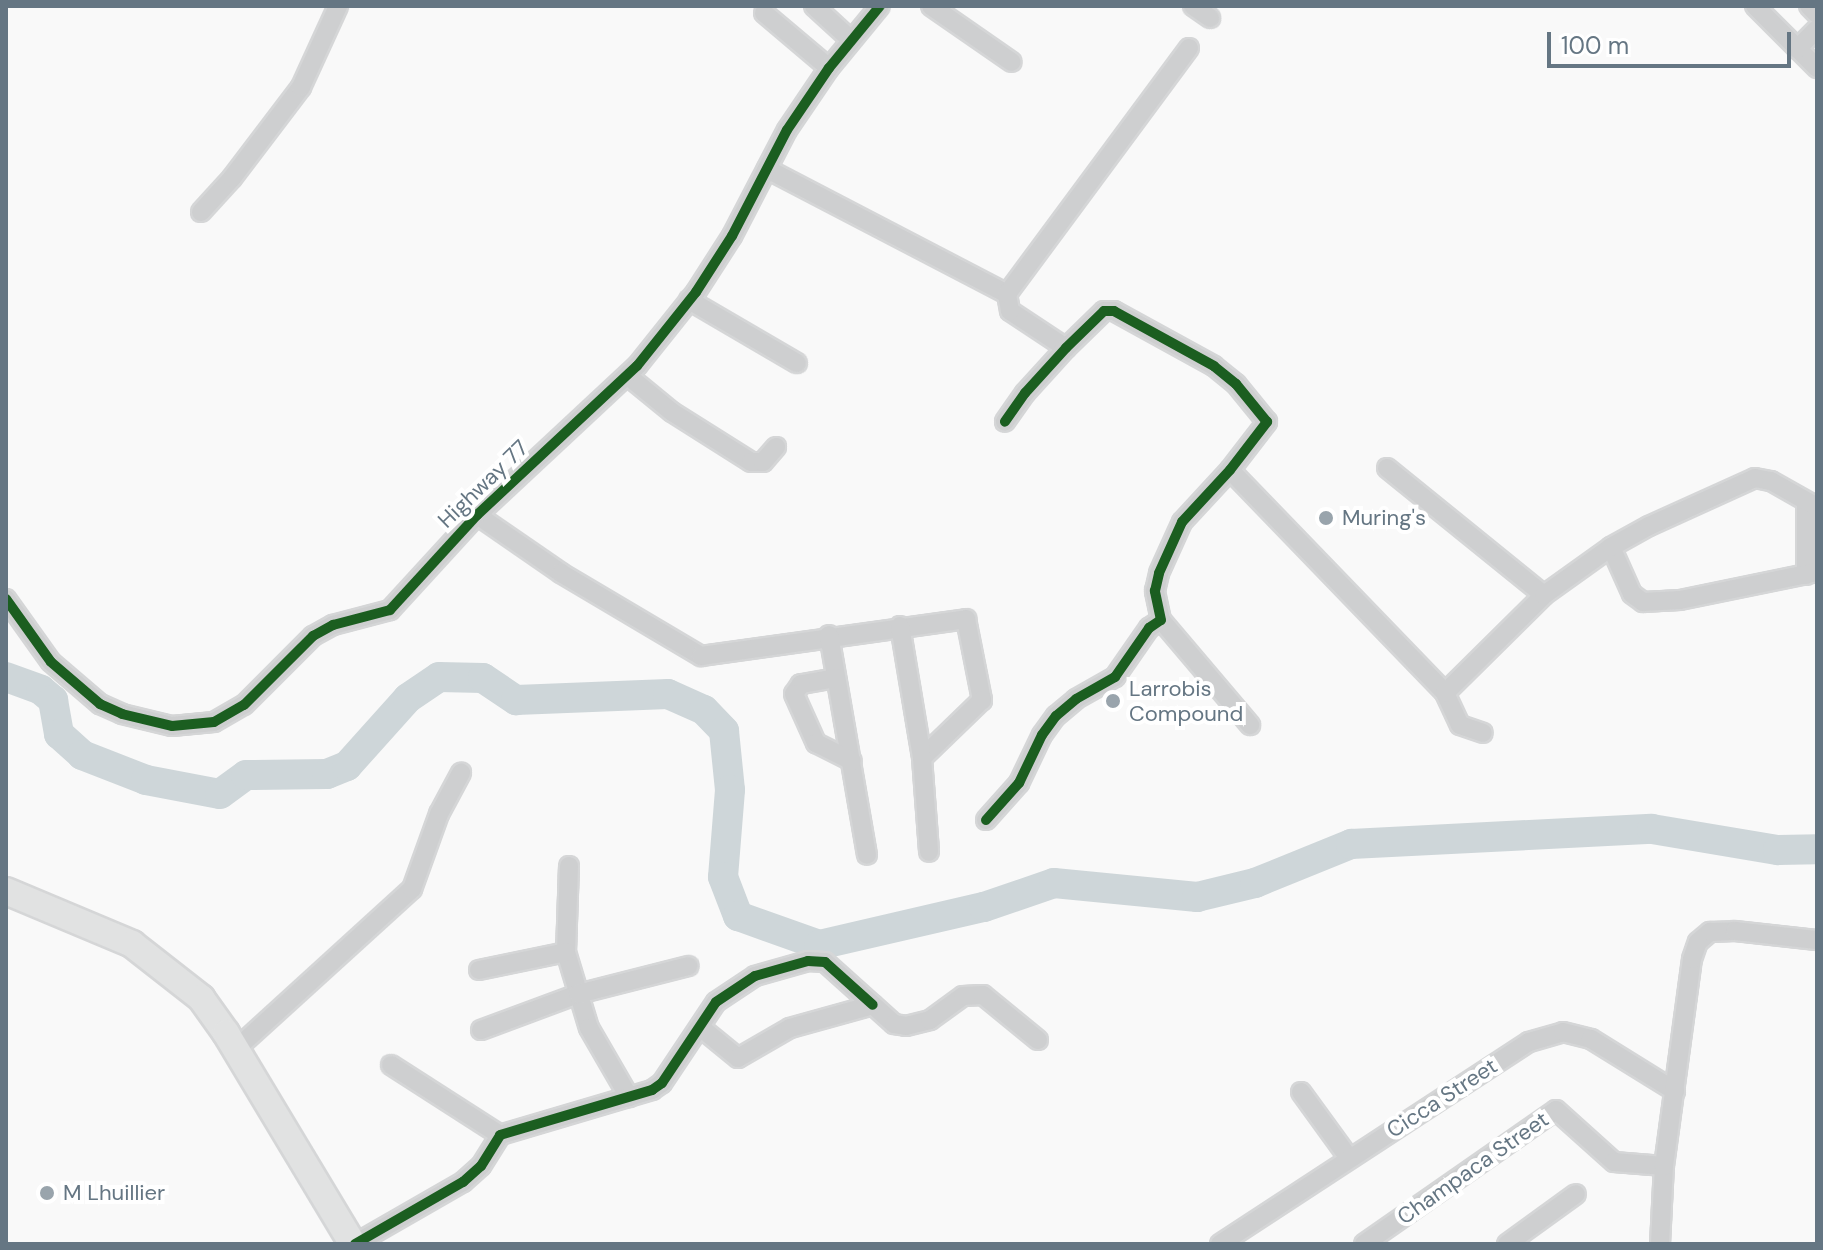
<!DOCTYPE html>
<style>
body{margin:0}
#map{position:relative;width:1823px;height:1250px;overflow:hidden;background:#f9f9f9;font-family:"DM Sans",sans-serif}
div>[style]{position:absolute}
.river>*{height:30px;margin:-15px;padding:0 15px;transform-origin:15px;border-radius:15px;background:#ced6d9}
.roads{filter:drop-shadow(2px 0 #d5d6d7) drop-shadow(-2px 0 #d5d6d7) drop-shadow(0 2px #d5d6d7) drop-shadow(0 -2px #d5d6d7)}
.minor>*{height:18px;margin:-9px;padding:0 9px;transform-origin:9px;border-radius:9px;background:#cecfd0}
.secondary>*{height:26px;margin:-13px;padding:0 13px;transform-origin:13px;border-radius:13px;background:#e1e2e2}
.cycleway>*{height:10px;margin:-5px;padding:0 5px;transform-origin:5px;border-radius:5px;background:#1b5e20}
.dots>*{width:22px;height:22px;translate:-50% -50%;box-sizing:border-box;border:4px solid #fff;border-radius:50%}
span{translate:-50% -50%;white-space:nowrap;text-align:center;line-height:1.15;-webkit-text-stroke:8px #fff;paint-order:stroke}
.street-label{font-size:22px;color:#657683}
.poi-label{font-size:22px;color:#657683}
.left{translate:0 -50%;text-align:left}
.frame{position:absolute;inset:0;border:8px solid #657683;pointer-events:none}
.scale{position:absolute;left:1547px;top:32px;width:244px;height:36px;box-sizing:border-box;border:4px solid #657683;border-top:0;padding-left:10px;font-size:24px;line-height:28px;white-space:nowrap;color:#657683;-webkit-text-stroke:6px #fff;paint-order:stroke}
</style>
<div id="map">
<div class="river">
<i style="left:6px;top:677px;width:37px;rotate:20deg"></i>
<i style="left:41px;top:690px;width:16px;rotate:40deg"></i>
<i style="left:53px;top:700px;width:35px;rotate:80deg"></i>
<i style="left:59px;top:734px;width:31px;rotate:42deg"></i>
<i style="left:82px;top:755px;width:69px;rotate:21.3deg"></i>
<i style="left:146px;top:780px;width:75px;rotate:10.7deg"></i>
<i style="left:220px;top:794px;width:32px;rotate:-36deg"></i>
<i style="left:246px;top:775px;width:81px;rotate:-0.7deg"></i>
<i style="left:327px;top:774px;width:22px;rotate:-22deg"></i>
<i style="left:347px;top:766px;width:91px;rotate:-48.1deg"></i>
<i style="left:408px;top:698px;width:37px;rotate:-34deg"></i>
<i style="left:439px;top:677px;width:44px;rotate:1.3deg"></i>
<i style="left:483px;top:678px;width:40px;rotate:34deg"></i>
<i style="left:516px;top:700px;width:152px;rotate:-2.3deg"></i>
<i style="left:668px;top:694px;width:39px;rotate:24deg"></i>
<i style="left:704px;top:710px;width:29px;rotate:46deg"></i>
<i style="left:724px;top:731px;width:59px;rotate:84.2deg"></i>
<i style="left:730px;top:790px;width:87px;rotate:94.6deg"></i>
<i style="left:723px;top:877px;width:42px;rotate:69deg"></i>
<i style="left:738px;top:916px;width:86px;rotate:19.7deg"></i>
<i style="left:819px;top:945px;width:169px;rotate:-13deg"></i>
<i style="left:984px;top:907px;width:74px;rotate:-18.9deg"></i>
<i style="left:1054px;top:883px;width:144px;rotate:5.6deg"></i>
<i style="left:1197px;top:897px;width:60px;rotate:-13.6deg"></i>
<i style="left:1255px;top:883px;width:104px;rotate:-22.1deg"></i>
<i style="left:1351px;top:844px;width:301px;rotate:-2.9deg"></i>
<i style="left:1652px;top:829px;width:128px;rotate:9.5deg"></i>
<i style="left:1778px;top:850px;width:39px;rotate:-1deg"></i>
</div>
<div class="roads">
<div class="minor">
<i style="left:814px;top:6px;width:49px;rotate:42.5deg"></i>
<i style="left:931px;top:6px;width:98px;rotate:34.7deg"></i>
<i style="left:1193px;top:6px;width:21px;rotate:35deg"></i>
<i style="left:1755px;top:6px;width:88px;rotate:45deg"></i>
<i style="left:1809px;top:6px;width:11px;rotate:45deg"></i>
<i style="left:764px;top:13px;width:85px;rotate:40.2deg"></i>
<i style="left:1797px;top:49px;width:28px;rotate:-45deg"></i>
<i style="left:767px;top:169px;width:271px;rotate:27.5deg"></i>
<i style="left:201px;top:212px;width:46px;rotate:-47.6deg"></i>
<i style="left:232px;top:178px;width:114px;rotate:-52.8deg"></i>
<i style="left:301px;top:87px;width:89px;rotate:-65.4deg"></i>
<i style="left:689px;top:300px;width:125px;rotate:30.3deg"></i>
<i style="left:1066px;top:348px;width:67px;rotate:-146.5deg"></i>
<i style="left:1010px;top:311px;width:17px;rotate:-100deg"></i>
<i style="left:1007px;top:294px;width:306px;rotate:-53.5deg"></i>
<i style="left:628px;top:376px;width:57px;rotate:39.3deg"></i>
<i style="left:672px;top:412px;width:93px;rotate:32.3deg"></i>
<i style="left:751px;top:462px;width:12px"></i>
<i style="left:763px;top:462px;width:20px;rotate:-49deg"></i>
<i style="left:1387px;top:468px;width:202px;rotate:39deg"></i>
<i style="left:1230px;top:470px;width:310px;rotate:46deg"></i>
<i style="left:1445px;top:693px;width:35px;rotate:65deg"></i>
<i style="left:1460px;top:725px;width:24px;rotate:19deg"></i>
<i style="left:1806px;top:502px;width:73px;rotate:90deg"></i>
<i style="left:477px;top:515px;width:102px;rotate:34.6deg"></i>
<i style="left:561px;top:573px;width:163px;rotate:30.7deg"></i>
<i style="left:701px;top:656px;width:268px;rotate:-7.9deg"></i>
<i style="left:966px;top:619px;width:83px;rotate:78.8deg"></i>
<i style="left:982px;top:700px;width:83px;rotate:136deg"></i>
<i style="left:1611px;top:547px;width:51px;rotate:65.9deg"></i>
<i style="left:1632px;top:594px;width:14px;rotate:36deg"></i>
<i style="left:1643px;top:602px;width:37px;rotate:-3deg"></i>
<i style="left:1680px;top:600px;width:140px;rotate:-11.6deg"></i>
<i style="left:6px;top:599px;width:77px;rotate:54.5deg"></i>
<i style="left:51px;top:662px;width:65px;rotate:40.6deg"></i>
<i style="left:100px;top:704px;width:24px;rotate:24deg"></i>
<i style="left:122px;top:714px;width:51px;rotate:13.5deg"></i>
<i style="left:172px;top:726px;width:42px;rotate:-5.4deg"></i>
<i style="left:214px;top:722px;width:34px;rotate:-30deg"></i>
<i style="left:244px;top:705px;width:98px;rotate:-45deg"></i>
<i style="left:313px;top:636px;width:23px;rotate:-29deg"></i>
<i style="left:333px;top:625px;width:59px;rotate:-14.7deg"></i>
<i style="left:390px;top:610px;width:129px;rotate:-47.5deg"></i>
<i style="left:477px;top:515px;width:219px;rotate:-43deg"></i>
<i style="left:637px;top:366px;width:95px;rotate:-51.4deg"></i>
<i style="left:696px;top:292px;width:67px;rotate:-57.3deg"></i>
<i style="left:732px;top:236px;width:119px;rotate:-62.6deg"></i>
<i style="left:787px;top:130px;width:75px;rotate:-55.9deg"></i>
<i style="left:829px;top:68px;width:80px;rotate:-50.6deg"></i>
<i style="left:1161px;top:620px;width:138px;rotate:49.7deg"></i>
<i style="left:900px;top:626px;width:134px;rotate:80.5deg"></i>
<i style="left:922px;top:758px;width:94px;rotate:85.7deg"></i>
<i style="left:829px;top:635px;width:223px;rotate:80.2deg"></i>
<i style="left:836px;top:678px;width:36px;rotate:170deg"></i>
<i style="left:801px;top:684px;width:12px;rotate:125deg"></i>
<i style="left:794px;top:694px;width:54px;rotate:65.8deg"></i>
<i style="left:816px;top:743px;width:40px;rotate:26.6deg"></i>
<i style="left:1445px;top:693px;width:139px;rotate:-44.7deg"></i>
<i style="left:1544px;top:595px;width:82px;rotate:-35.6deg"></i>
<i style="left:1611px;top:547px;width:43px;rotate:-28.9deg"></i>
<i style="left:1649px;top:526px;width:116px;rotate:-24.4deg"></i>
<i style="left:1755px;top:478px;width:16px;rotate:11deg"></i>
<i style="left:1771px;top:481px;width:53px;rotate:29.5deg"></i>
<i style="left:986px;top:820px;width:50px;rotate:-48.3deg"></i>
<i style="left:1019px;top:783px;width:53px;rotate:-64.4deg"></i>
<i style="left:1042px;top:735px;width:24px;rotate:-54deg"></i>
<i style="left:1056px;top:716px;width:26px;rotate:-40deg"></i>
<i style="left:1076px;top:699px;width:45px;rotate:-29.4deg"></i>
<i style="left:1115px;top:677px;width:60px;rotate:-55.2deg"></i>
<i style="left:1149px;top:628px;width:14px;rotate:-34deg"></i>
<i style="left:1161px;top:620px;width:30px;rotate:-102deg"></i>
<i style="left:1155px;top:591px;width:18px;rotate:-77deg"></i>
<i style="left:1159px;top:573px;width:56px;rotate:-65.7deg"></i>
<i style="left:1182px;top:522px;width:71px;rotate:-47.3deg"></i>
<i style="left:1230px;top:470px;width:61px;rotate:-52.4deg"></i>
<i style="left:1267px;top:422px;width:49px;rotate:-129.2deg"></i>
<i style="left:1236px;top:384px;width:28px;rotate:-141deg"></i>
<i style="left:1214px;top:366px;width:114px;rotate:-151.2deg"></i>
<i style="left:1114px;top:311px;width:10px;rotate:180deg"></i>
<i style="left:1104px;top:311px;width:53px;rotate:135.8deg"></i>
<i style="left:1066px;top:348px;width:61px;rotate:132.3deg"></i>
<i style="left:1025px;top:393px;width:35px;rotate:125deg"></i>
<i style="left:569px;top:866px;width:86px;rotate:92deg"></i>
<i style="left:566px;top:952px;width:79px;rotate:73.2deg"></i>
<i style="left:589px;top:1028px;width:80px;rotate:59.9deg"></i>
<i style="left:479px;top:970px;width:89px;rotate:-11.7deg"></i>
<i style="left:700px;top:1027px;width:49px;rotate:39.2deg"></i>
<i style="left:738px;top:1058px;width:60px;rotate:-30deg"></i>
<i style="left:790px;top:1028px;width:86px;rotate:-15.5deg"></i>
<i style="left:873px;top:1005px;width:28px;rotate:42deg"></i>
<i style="left:894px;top:1024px;width:12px;rotate:9deg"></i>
<i style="left:906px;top:1026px;width:25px;rotate:-14deg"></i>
<i style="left:930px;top:1020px;width:41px;rotate:-36deg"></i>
<i style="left:963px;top:996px;width:20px;rotate:-3deg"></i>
<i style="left:983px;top:995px;width:71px;rotate:39.3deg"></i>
<i style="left:481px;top:1030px;width:103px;rotate:-20.4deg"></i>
<i style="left:578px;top:994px;width:114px;rotate:-14.2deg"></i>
<i style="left:236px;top:1049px;width:238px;rotate:-42.3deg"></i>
<i style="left:412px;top:889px;width:80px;rotate:-70.2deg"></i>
<i style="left:439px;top:814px;width:47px;rotate:-61.8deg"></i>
<i style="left:391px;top:1065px;width:130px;rotate:32.7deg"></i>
<i style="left:1301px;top:1092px;width:82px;rotate:54deg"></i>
<i style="left:355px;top:1244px;width:125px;rotate:-29.9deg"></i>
<i style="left:463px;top:1182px;width:24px;rotate:-42deg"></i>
<i style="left:481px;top:1166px;width:36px;rotate:-58deg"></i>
<i style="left:500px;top:1135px;width:159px;rotate:-16.5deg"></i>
<i style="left:652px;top:1090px;width:12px;rotate:-35deg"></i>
<i style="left:662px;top:1083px;width:97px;rotate:-56.3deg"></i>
<i style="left:716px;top:1002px;width:47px;rotate:-33.7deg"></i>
<i style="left:755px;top:976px;width:55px;rotate:-15.8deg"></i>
<i style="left:808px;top:961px;width:17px;rotate:3deg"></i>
<i style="left:825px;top:962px;width:64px;rotate:41.9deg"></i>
<i style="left:1220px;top:1244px;width:369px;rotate:-33.2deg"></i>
<i style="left:1529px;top:1042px;width:35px;rotate:-16deg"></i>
<i style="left:1563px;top:1032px;width:29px;rotate:14deg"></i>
<i style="left:1591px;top:1039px;width:99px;rotate:31.8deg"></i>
<i style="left:1364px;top:1244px;width:234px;rotate:-34.9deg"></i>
<i style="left:1556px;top:1110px;width:78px;rotate:41.9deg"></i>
<i style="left:1614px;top:1162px;width:50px;rotate:4.6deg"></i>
<i style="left:1507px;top:1244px;width:85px;rotate:-35.9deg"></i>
<i style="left:1660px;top:1244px;width:78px;rotate:-87.1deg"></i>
<i style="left:1664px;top:1166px;width:209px;rotate:-82.3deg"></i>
<i style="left:1692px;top:959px;width:18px;rotate:-71deg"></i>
<i style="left:1698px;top:942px;width:16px;rotate:-40deg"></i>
<i style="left:1710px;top:932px;width:25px;rotate:-2deg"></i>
<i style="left:1735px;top:931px;width:82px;rotate:6.3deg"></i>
</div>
<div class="secondary">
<i style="left:6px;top:891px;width:137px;rotate:22.8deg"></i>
<i style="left:132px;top:944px;width:88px;rotate:38deg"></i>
<i style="left:201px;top:998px;width:43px;rotate:54.5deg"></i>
<i style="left:226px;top:1033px;width:246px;rotate:59deg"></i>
</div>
</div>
<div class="cycleway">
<i style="left:6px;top:599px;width:77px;rotate:54.5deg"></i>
<i style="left:51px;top:662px;width:65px;rotate:40.6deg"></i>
<i style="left:100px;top:704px;width:24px;rotate:24deg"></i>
<i style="left:122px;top:714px;width:51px;rotate:13.5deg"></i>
<i style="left:172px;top:726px;width:42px;rotate:-5.4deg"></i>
<i style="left:214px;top:722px;width:34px;rotate:-30deg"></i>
<i style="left:244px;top:705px;width:98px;rotate:-45deg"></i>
<i style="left:313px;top:636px;width:23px;rotate:-29deg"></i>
<i style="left:333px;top:625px;width:59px;rotate:-14.7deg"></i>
<i style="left:390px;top:610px;width:129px;rotate:-47.5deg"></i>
<i style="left:477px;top:515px;width:219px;rotate:-43deg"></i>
<i style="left:637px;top:366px;width:95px;rotate:-51.4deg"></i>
<i style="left:696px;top:292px;width:67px;rotate:-57.3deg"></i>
<i style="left:732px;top:236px;width:119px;rotate:-62.6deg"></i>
<i style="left:787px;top:130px;width:75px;rotate:-55.9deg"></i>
<i style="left:829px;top:68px;width:80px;rotate:-50.6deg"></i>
<i style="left:986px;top:820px;width:50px;rotate:-48.3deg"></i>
<i style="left:1019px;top:783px;width:53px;rotate:-64.4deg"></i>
<i style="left:1042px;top:735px;width:24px;rotate:-54deg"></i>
<i style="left:1056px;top:716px;width:26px;rotate:-40deg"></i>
<i style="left:1076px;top:699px;width:45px;rotate:-29.4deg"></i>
<i style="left:1115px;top:677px;width:60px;rotate:-55.2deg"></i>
<i style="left:1149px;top:628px;width:14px;rotate:-34deg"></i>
<i style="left:1161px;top:620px;width:30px;rotate:-102deg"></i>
<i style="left:1155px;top:591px;width:18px;rotate:-77deg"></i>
<i style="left:1159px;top:573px;width:56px;rotate:-65.7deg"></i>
<i style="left:1182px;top:522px;width:71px;rotate:-47.3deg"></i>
<i style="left:1230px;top:470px;width:61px;rotate:-52.4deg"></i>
<i style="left:1267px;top:422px;width:49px;rotate:-129.2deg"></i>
<i style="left:1236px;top:384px;width:28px;rotate:-141deg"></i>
<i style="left:1214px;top:366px;width:114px;rotate:-151.2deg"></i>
<i style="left:1114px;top:311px;width:10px;rotate:180deg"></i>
<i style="left:1104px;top:311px;width:53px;rotate:135.8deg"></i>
<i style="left:1066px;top:348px;width:61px;rotate:132.3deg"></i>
<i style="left:1025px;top:393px;width:35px;rotate:125deg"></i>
<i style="left:355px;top:1244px;width:125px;rotate:-29.9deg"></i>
<i style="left:463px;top:1182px;width:24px;rotate:-42deg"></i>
<i style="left:481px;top:1166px;width:36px;rotate:-58deg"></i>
<i style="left:500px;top:1135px;width:159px;rotate:-16.5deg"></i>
<i style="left:652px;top:1090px;width:12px;rotate:-35deg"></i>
<i style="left:662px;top:1083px;width:97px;rotate:-56.3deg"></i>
<i style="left:716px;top:1002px;width:47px;rotate:-33.7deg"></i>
<i style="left:755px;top:976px;width:55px;rotate:-15.8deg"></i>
<i style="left:808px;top:961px;width:17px;rotate:3deg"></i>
<i style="left:825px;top:962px;width:64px;rotate:41.9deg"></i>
</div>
<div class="dots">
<i style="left:1326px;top:518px;background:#99a4ac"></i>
<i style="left:1113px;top:701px;background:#99a4ac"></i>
<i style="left:47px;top:1193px;background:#99a4ac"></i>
</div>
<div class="street-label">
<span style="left:483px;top:484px;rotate:-44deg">Highway 77</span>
<span style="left:1442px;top:1098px;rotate:-33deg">Cicca Street</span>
<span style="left:1473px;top:1168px;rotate:-35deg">Champaca Street</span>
</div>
<div class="poi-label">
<span class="left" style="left:1342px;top:518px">Muring's</span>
<span class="left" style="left:1129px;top:701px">Larrobis<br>Compound</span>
<span class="left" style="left:63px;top:1193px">M Lhuillier</span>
</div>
<div class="frame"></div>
<div class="scale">100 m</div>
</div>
